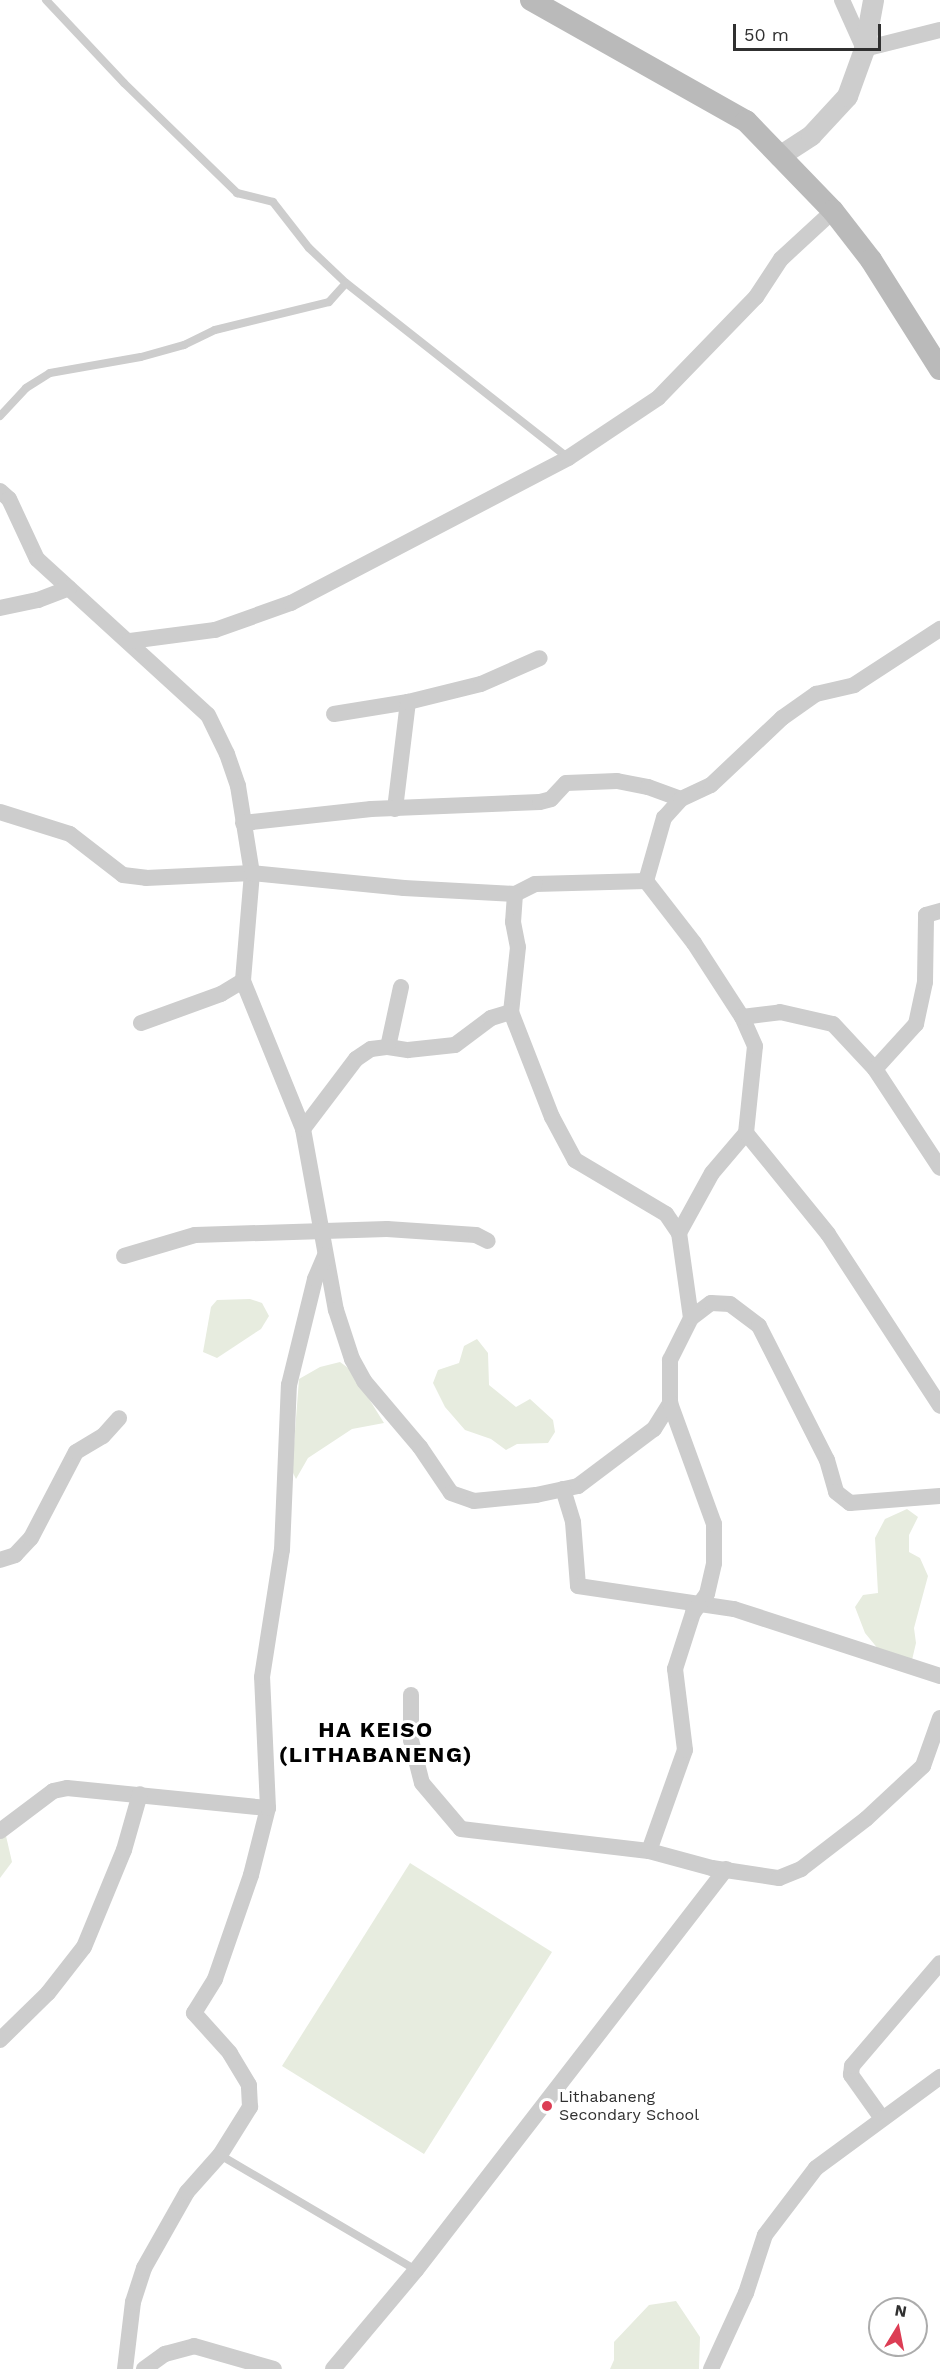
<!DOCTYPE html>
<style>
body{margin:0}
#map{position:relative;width:940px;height:2369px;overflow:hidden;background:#fff;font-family:"Work Sans",sans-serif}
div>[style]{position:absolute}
.green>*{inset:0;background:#e7ecdf}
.service>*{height:8px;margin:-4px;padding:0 4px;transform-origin:4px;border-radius:4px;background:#cdcdcd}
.minor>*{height:16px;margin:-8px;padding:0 8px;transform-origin:8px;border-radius:8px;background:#cdcdcd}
.tertiary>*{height:21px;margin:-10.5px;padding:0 10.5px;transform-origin:10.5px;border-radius:10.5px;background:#cdcdcd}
.secondary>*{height:22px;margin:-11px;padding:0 11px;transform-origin:11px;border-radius:11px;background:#bababa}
.dots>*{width:16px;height:16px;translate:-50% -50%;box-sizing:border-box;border:3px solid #fff;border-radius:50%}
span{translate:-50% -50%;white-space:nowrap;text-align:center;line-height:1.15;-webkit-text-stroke:6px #fff;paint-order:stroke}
.poi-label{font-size:16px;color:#303030}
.left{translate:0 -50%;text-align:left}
.district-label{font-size:22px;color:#000;font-weight:700;letter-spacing:1.5px}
.north{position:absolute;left:868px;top:2297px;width:60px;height:60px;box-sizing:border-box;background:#fff;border:2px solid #acacac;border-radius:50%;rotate:10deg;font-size:16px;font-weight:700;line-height:24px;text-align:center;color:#303030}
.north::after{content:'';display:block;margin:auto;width:21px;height:27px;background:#dc3d54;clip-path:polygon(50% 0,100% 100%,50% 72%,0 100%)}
.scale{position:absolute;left:733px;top:24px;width:148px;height:27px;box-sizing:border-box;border:3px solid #303030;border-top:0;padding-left:8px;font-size:18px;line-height:21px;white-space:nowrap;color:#303030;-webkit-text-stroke:4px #fff;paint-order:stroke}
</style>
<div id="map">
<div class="green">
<i style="clip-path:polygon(250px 1299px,262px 1303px,269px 1316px,261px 1329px,217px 1358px,203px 1352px,211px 1307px,217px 1300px)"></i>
<i style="clip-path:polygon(477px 1339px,488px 1353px,489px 1385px,516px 1407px,530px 1399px,553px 1420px,555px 1432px,548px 1443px,517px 1444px,506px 1450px,491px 1439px,465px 1430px,445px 1407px,433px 1383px,438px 1370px,459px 1363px,464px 1346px)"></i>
<i style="clip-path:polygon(340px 1362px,351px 1370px,384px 1423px,352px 1429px,308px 1458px,296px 1479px,292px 1471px,299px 1379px,320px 1367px)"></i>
<i style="clip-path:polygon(907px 1509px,918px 1517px,909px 1535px,909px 1552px,920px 1558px,928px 1576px,914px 1628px,916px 1643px,912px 1660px,879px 1650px,865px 1633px,855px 1607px,863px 1595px,878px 1593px,875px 1538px,885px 1519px)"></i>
<i style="clip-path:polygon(6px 1836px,12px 1862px,0 1878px,0 1838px)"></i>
<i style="clip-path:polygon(410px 1863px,552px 1952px,424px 2154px,282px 2066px)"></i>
<i style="clip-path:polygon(676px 2301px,700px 2337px,699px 2369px,610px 2369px,614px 2360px,614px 2342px,649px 2305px)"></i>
</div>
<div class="service">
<i style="left:46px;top:0;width:114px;rotate:46.8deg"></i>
<i style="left:124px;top:83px;width:158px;rotate:44.2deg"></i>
<i style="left:237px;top:193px;width:37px;rotate:14deg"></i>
<i style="left:273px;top:202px;width:58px;rotate:52deg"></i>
<i style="left:309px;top:248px;width:51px;rotate:43.4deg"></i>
<i style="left:346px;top:283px;width:283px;rotate:38.2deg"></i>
<i style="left:0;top:416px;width:38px;rotate:-47deg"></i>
<i style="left:26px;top:388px;width:28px;rotate:-32deg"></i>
<i style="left:50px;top:373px;width:92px;rotate:-10deg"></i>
<i style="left:141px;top:357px;width:45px;rotate:-15.6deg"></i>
<i style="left:184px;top:345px;width:34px;rotate:-26deg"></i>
<i style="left:215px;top:330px;width:117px;rotate:-13.8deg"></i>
<i style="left:329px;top:302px;width:25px;rotate:-48deg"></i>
<i style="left:220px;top:2155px;width:227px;rotate:30.4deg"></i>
</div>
<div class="minor">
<i style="left:842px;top:0;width:54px;rotate:65.8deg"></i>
<i style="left:864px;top:49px;width:78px;rotate:-14deg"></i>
<i style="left:0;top:491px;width:12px;rotate:42deg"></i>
<i style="left:9px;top:499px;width:66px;rotate:65deg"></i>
<i style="left:37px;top:559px;width:231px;rotate:42.4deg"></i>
<i style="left:208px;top:715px;width:43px;rotate:64deg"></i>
<i style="left:227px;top:754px;width:34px;rotate:71deg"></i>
<i style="left:238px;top:786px;width:88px;rotate:80.9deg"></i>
<i style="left:252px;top:873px;width:108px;rotate:94.8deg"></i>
<i style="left:243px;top:981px;width:160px;rotate:67.9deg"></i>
<i style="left:303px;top:1129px;width:184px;rotate:79.7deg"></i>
<i style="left:336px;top:1310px;width:52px;rotate:71.9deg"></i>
<i style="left:352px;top:1359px;width:25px;rotate:61deg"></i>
<i style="left:364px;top:1381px;width:87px;rotate:49.7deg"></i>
<i style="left:420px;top:1447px;width:55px;rotate:56deg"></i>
<i style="left:451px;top:1493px;width:24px;rotate:19deg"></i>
<i style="left:474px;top:1501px;width:62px;rotate:-5.5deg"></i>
<i style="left:536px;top:1495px;width:43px;rotate:-12.1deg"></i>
<i style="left:578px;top:1486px;width:95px;rotate:-36.9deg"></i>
<i style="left:654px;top:1429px;width:31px;rotate:-58deg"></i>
<i style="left:670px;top:1403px;width:43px;rotate:-90deg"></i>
<i style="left:670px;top:1360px;width:47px;rotate:-63.4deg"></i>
<i style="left:691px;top:1318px;width:86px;rotate:-98deg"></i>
<i style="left:679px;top:1233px;width:68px;rotate:-61.2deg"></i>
<i style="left:712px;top:1173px;width:52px;rotate:-49.6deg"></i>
<i style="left:746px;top:1133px;width:87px;rotate:-84.1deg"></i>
<i style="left:755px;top:1046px;width:32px;rotate:-114deg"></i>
<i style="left:742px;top:1017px;width:88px;rotate:-123deg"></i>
<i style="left:694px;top:943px;width:78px;rotate:-127.7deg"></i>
<i style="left:646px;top:881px;width:111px;rotate:178.5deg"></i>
<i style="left:535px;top:884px;width:22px;rotate:153deg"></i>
<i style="left:515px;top:894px;width:28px;rotate:94deg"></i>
<i style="left:513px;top:922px;width:25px;rotate:79deg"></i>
<i style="left:518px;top:947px;width:65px;rotate:96.1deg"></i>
<i style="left:511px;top:1012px;width:113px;rotate:68.7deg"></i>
<i style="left:552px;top:1117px;width:49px;rotate:61.9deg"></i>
<i style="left:575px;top:1160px;width:106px;rotate:30.7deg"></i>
<i style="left:666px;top:1214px;width:23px;rotate:56deg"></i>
<i style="left:0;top:608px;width:39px;rotate:-12deg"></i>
<i style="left:38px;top:600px;width:33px;rotate:-21deg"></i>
<i style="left:130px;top:641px;width:86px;rotate:-7.4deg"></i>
<i style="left:215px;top:630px;width:81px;rotate:-19.6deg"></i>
<i style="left:291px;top:603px;width:313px;rotate:-27.6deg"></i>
<i style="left:568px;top:458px;width:108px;rotate:-33.7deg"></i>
<i style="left:658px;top:398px;width:141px;rotate:-45.9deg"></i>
<i style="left:756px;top:297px;width:45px;rotate:-56.7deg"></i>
<i style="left:781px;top:259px;width:71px;rotate:-42.7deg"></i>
<i style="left:334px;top:714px;width:75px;rotate:-9.2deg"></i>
<i style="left:395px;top:809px;width:108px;rotate:-83.1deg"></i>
<i style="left:408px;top:702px;width:75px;rotate:-13.9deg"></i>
<i style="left:481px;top:684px;width:64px;rotate:-23.8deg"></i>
<i style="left:0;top:812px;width:73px;rotate:17.4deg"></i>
<i style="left:70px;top:834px;width:67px;rotate:37.7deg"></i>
<i style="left:123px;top:875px;width:23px;rotate:7deg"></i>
<i style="left:146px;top:878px;width:106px;rotate:-2.7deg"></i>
<i style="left:252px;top:873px;width:153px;rotate:5.6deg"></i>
<i style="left:404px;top:888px;width:111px;rotate:3.1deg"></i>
<i style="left:243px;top:823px;width:129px;rotate:-6.2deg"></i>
<i style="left:371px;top:809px;width:169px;rotate:-2.4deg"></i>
<i style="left:540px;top:802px;width:11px;rotate:-15deg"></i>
<i style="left:551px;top:799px;width:22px;rotate:-47deg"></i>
<i style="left:566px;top:783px;width:51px;rotate:-2.2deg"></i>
<i style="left:617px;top:781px;width:32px;rotate:11deg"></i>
<i style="left:648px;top:787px;width:35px;rotate:20deg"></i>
<i style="left:646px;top:881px;width:66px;rotate:-74.1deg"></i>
<i style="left:664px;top:818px;width:25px;rotate:-48deg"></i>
<i style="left:681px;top:799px;width:33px;rotate:-25deg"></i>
<i style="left:711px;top:785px;width:98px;rotate:-43.3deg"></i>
<i style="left:782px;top:718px;width:42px;rotate:-35.2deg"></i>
<i style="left:816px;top:694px;width:39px;rotate:-13deg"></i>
<i style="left:854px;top:685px;width:103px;rotate:-33.1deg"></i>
<i style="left:401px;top:987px;width:61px;rotate:102.2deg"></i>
<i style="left:388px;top:1047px;width:20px;rotate:9deg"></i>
<i style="left:408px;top:1050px;width:47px;rotate:-6.1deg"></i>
<i style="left:455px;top:1045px;width:45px;rotate:-36.9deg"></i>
<i style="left:491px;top:1018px;width:21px;rotate:-17deg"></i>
<i style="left:742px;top:1017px;width:38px;rotate:-7deg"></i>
<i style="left:780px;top:1012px;width:54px;rotate:12.8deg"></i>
<i style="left:833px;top:1024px;width:62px;rotate:47deg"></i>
<i style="left:875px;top:1069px;width:118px;rotate:56.7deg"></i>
<i style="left:141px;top:1023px;width:85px;rotate:-19.9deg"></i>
<i style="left:221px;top:994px;width:26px;rotate:-31deg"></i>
<i style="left:875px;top:1069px;width:61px;rotate:-47.7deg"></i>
<i style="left:916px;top:1024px;width:43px;rotate:-77.9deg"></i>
<i style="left:925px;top:982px;width:67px;rotate:-89.1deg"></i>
<i style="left:926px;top:915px;width:15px;rotate:-16deg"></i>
<i style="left:303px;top:1129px;width:88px;rotate:-52.9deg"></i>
<i style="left:356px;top:1059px;width:18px;rotate:-34deg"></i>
<i style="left:371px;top:1049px;width:17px;rotate:-7deg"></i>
<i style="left:746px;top:1133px;width:130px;rotate:50.9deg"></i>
<i style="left:828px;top:1234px;width:205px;rotate:56.9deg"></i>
<i style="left:124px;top:1256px;width:74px;rotate:-16.5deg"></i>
<i style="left:195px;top:1235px;width:192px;rotate:-1.8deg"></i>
<i style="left:387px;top:1229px;width:89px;rotate:3.9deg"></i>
<i style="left:476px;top:1235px;width:13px;rotate:27deg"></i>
<i style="left:691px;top:1318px;width:25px;rotate:-37deg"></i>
<i style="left:711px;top:1303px;width:19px;rotate:3deg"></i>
<i style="left:730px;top:1304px;width:36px;rotate:37deg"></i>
<i style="left:759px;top:1326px;width:150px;rotate:63.1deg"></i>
<i style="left:827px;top:1460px;width:33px;rotate:74deg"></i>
<i style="left:836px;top:1492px;width:18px;rotate:38deg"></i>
<i style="left:850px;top:1503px;width:90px;rotate:-4.4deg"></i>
<i style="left:563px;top:1489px;width:34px;rotate:73deg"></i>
<i style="left:573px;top:1522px;width:64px;rotate:85.5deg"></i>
<i style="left:578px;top:1586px;width:158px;rotate:8.4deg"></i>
<i style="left:734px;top:1609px;width:217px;rotate:18deg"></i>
<i style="left:0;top:1560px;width:16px;rotate:-18deg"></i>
<i style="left:15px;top:1555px;width:23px;rotate:-47deg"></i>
<i style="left:31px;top:1538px;width:97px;rotate:-62.4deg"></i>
<i style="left:76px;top:1452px;width:31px;rotate:-31deg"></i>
<i style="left:103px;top:1436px;width:24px;rotate:-48deg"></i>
<i style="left:411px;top:1695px;width:45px;rotate:90deg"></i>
<i style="left:411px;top:1740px;width:44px;rotate:75.7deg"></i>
<i style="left:422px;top:1783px;width:60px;rotate:49.7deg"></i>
<i style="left:461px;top:1829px;width:189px;rotate:6.7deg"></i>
<i style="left:649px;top:1851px;width:65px;rotate:15.1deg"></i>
<i style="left:712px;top:1868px;width:68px;rotate:8.5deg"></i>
<i style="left:779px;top:1878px;width:24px;rotate:-22deg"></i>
<i style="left:801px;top:1869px;width:82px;rotate:-37.6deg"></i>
<i style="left:866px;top:1819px;width:78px;rotate:-42.9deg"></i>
<i style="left:923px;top:1766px;width:51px;rotate:-70.5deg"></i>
<i style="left:0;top:1831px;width:66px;rotate:-37deg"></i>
<i style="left:53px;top:1791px;width:14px;rotate:-12deg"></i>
<i style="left:67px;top:1788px;width:202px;rotate:5.7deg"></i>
<i style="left:649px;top:1851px;width:107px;rotate:-70.4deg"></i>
<i style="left:685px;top:1750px;width:82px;rotate:-97deg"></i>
<i style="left:675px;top:1669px;width:59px;rotate:-72.2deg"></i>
<i style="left:693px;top:1613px;width:24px;rotate:-54deg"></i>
<i style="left:707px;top:1594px;width:32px;rotate:-77deg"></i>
<i style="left:714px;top:1563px;width:39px;rotate:-90deg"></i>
<i style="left:714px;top:1524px;width:129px;rotate:-110deg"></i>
<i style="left:0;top:2040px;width:67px;rotate:-44.4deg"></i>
<i style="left:48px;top:1993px;width:58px;rotate:-52deg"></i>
<i style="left:84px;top:1947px;width:105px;rotate:-67.6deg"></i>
<i style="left:124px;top:1850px;width:58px;rotate:-74.1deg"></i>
<i style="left:881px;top:2117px;width:52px;rotate:-125.5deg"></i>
<i style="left:851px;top:2075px;width:9px;rotate:-84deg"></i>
<i style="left:852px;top:2066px;width:135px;rotate:-49.5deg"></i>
<i style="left:125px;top:2369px;width:67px;rotate:-83.2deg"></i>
<i style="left:133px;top:2302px;width:36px;rotate:-72deg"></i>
<i style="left:144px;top:2268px;width:87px;rotate:-60.5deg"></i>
<i style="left:187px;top:2192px;width:50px;rotate:-48.3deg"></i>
<i style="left:220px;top:2155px;width:57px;rotate:-58deg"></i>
<i style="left:250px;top:2107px;width:22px;rotate:-93deg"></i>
<i style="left:249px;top:2085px;width:37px;rotate:-121deg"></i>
<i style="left:230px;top:2053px;width:54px;rotate:-132deg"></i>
<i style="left:194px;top:2013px;width:40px;rotate:-58deg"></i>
<i style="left:215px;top:1979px;width:110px;rotate:-70.9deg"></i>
<i style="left:251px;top:1875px;width:69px;rotate:-75.8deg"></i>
<i style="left:268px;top:1808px;width:131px;rotate:-92.6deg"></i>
<i style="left:262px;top:1677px;width:129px;rotate:-81.1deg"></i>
<i style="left:282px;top:1550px;width:165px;rotate:-87.6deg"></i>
<i style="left:289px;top:1385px;width:109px;rotate:-76.2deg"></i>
<i style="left:315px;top:1279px;width:26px;rotate:-67deg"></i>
<i style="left:144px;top:2369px;width:26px;rotate:-36deg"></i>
<i style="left:165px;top:2354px;width:30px;rotate:-15deg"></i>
<i style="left:194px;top:2346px;width:83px;rotate:16deg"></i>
<i style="left:333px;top:2369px;width:129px;rotate:-50deg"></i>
<i style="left:416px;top:2270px;width:507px;rotate:-52.29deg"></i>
<i style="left:711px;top:2369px;width:84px;rotate:-65.3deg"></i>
<i style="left:746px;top:2293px;width:61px;rotate:-71.9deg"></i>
<i style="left:765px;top:2235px;width:84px;rotate:-52.7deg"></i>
<i style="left:816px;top:2168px;width:154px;rotate:-36.3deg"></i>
</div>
<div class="tertiary">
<i style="left:779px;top:156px;width:38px;rotate:-33deg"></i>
<i style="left:811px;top:135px;width:53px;rotate:-47.3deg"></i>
<i style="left:847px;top:96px;width:50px;rotate:-70.1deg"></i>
<i style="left:864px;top:49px;width:50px;rotate:-79.6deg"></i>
</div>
<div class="secondary">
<i style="left:531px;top:0;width:247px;rotate:29.4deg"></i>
<i style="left:746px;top:121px;width:125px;rotate:46deg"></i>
<i style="left:833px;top:211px;width:62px;rotate:52.2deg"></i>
<i style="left:871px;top:260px;width:129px;rotate:57.7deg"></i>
</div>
<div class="dots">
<i style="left:547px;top:2106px;background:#dc3d54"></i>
</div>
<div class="poi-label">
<span class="left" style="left:559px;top:2106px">Lithabaneng<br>Secondary School</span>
</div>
<div class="district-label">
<span style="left:376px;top:1742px">HA KEISO<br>(LITHABANENG)</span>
</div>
<div class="north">N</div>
<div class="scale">50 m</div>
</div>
